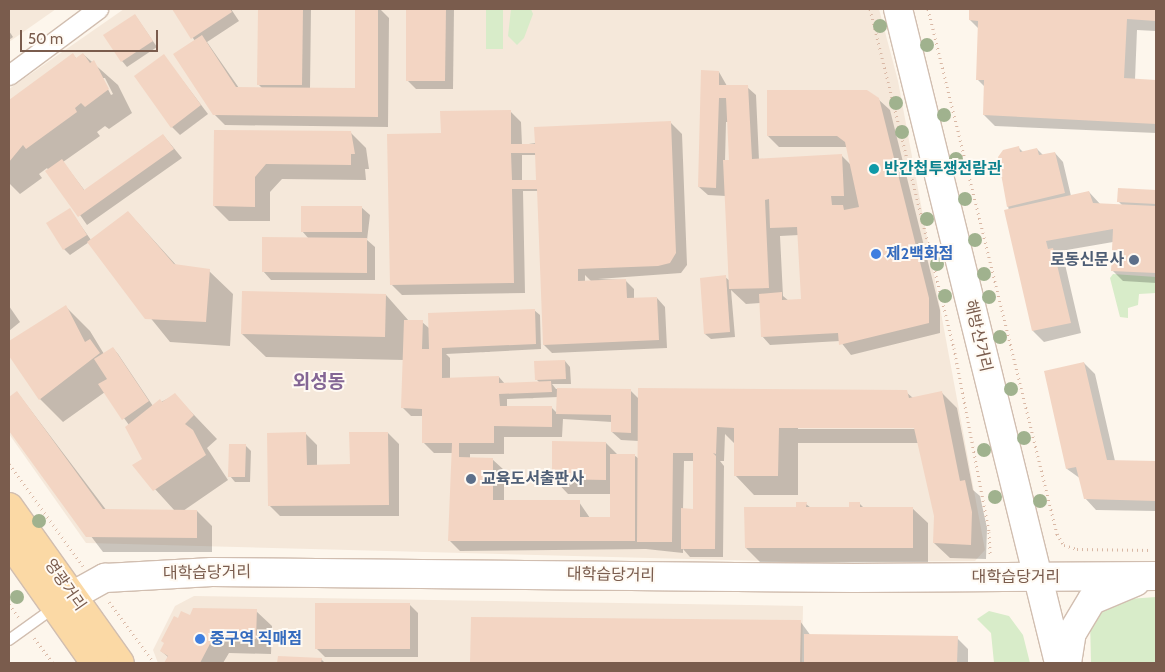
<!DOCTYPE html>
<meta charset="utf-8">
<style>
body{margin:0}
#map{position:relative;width:1165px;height:672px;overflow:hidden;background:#fdf6ec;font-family:Cabin,"Noto Sans KR",sans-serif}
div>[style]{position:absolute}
.residential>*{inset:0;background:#f5e8da}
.green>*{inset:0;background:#d8ecc9}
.shadow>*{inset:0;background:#0003}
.building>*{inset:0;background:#f3d5c3}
.path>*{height:3px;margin-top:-1.5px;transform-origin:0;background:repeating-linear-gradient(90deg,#d9b8a5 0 1px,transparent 0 5px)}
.roads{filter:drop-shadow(1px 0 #d1beb0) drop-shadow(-1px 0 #d1beb0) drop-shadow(0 1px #d1beb0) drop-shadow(0 -1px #d1beb0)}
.lane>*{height:10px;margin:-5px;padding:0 5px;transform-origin:5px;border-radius:5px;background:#fff}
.street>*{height:19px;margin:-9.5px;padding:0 9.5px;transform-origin:9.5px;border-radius:9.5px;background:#fff}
.secondary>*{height:28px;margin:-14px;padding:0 14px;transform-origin:14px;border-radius:14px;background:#fff}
.primary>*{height:28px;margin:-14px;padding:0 14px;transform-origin:14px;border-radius:14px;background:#fbd9a5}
.trees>*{width:14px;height:14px;margin:-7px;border-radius:50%;background:#a0b28e}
.dots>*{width:14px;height:14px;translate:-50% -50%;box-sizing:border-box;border:2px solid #fffaf3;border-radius:50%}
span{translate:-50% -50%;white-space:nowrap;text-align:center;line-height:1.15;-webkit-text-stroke:4px #fffaf3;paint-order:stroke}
.culture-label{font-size:16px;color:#0d838f;font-weight:700}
.left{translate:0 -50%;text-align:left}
.shop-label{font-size:16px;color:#366cbe;font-weight:700}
.service-label{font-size:16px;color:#4e5e75;font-weight:700}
.right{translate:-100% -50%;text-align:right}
.street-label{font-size:16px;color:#7a5c4d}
.quarter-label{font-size:19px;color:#846695;font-weight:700}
.frame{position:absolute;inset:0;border:10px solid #7a5c4d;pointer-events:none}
.scale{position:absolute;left:20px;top:30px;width:138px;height:22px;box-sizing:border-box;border:2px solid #7a5c4d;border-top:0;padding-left:6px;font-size:15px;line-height:18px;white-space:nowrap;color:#7a5c4d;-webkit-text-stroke:4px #fffaf3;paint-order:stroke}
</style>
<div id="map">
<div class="residential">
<i style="clip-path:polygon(9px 9px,56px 9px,9px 42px)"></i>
<i style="clip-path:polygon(124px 9px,879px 9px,898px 81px,985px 550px,975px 561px,797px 562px,86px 543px,9px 434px,9px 89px)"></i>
<i style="clip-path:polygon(194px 596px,803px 606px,802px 663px,158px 663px,153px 650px,175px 606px)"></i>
</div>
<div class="green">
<i style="clip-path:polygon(486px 9px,503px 9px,503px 49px,486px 49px)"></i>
<i style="clip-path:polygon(511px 9px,531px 9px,533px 14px,524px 38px,517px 45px,508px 36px)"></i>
<i style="clip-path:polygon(1113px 274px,1156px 277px,1156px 293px,1139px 294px,1138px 305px,1128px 308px,1128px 318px,1120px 317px,1110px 278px)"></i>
<i style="clip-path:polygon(1156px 597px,1156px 663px,1091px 663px,1090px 619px,1114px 600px)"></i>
<i style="clip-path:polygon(989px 611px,1009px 616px,1023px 635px,1030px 663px,994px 663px,991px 633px,977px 619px)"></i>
</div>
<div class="shadow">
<i style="clip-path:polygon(173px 9px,231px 9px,239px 21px,207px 42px,239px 88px,262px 88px,258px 84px,259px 9px,311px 9px,310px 89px,356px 89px,357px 9px,380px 9px,389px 18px,388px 127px,225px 125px,214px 114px,195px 41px)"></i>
<i style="clip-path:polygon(408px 9px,454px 9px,453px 89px,416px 89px,407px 80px)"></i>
<i style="clip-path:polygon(971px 9px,1156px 9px,1156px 31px,1137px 30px,1135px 80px,1156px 81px,1156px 133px,995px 126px,984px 115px,985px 87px,977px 79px,979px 29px,970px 20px)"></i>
<i style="clip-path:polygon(135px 15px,157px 47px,127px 67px,122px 61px)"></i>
<i style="clip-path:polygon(9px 31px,13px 37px,9px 40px)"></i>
<i style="clip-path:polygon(evenodd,83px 54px,118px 85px,132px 113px,109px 129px,105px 126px,97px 132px,100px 136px,63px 162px,85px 191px,163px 135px,182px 158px,87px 225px,47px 168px,39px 174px,42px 178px,20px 194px,9px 183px,9px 101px,73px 55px,77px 59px,83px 54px,102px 78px,105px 78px,113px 94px,111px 95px,102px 78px)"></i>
<i style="clip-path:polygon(164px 56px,208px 114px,180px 135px,172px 127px)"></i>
<i style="clip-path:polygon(evenodd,719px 72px,727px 86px,747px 87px,756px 95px,759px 160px,842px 156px,851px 165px,847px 147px,779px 147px,768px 136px,878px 99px,890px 110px,940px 310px,940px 333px,851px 355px,840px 341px,770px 345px,762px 336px,760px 303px,746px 304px,731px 290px,735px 337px,711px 339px,705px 334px,725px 277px,730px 281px,726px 196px,708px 195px,699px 187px,719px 72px,726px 122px,728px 122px,732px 161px,725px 161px,726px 122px,719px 72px,799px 235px,802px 301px,789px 301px,783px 296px,780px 236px,799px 235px)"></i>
<i style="clip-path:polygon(evenodd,510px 111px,521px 122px,522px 145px,671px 123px,682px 134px,687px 265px,681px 273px,598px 279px,625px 280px,634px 289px,634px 299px,657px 298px,665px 307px,667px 348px,552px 353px,544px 345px,538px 191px,523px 191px,525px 293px,402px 295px,391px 284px,442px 134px,510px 111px,522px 155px,536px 155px,537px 181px,522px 181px,522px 155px,510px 111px,585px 275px,592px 282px,585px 282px,585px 275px)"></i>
<i style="clip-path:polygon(215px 131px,350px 132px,366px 148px,369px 169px,365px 169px,366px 180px,282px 179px,270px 192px,270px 221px,229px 221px,214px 206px)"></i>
<i style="clip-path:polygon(1019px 148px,1023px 152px,1037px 149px,1044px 156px,1055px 153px,1063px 162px,1071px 196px,1089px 192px,1101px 205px,1123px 206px,1119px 202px,1120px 189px,1156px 191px,1156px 283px,1123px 281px,1112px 270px,1113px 242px,1055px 252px,1064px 260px,1081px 333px,1044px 342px,1033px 331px,999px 161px,1004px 151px)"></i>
<i style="clip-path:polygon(361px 207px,370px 215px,367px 240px,375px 247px,375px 280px,271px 280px,263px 271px,309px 239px,302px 231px)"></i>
<i style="clip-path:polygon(69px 209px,91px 240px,128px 212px,177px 266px,209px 271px,233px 294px,230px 346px,170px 342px,89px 242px,70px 255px,64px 249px)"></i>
<i style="clip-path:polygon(evenodd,386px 295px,409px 321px,422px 322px,430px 329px,534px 310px,540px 315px,541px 349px,446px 354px,450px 358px,450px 379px,499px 377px,505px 384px,540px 383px,536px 379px,565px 361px,570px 367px,571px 384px,552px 384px,556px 389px,630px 390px,639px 399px,906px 392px,913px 398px,942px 393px,957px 408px,973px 490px,980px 496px,987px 528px,986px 559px,950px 558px,934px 543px,935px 516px,919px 443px,798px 443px,798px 495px,754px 495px,735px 475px,735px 444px,725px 434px,724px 461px,720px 461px,724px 466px,723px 557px,690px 557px,683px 549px,683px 553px,646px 549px,460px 551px,449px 540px,453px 453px,434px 453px,423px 442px,423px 416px,411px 416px,403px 408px,404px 360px,266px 357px,242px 334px,386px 295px,558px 397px,557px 413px,551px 407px,507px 407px,507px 399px,558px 397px,386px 295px,563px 419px,612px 422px,612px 432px,621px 440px,639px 441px,639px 459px,634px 455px,618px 455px,606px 443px,553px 478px,568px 494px,611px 494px,611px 518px,590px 518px,579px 502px,504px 501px,504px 470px,492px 459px,470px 459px,470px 454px,504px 454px,504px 437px,562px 437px,563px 419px,386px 295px,798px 427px,921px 427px,921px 429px,798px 429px,798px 427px,386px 295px,684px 461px,694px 461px,694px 510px,683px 510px,684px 461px)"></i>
<i style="clip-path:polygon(9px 306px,20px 322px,9px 331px)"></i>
<i style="clip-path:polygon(66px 307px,90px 331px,104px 354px,113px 348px,118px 354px,153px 406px,175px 395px,217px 439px,207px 448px,228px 480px,183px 511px,197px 511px,212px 526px,212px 552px,103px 552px,9px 428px,9px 398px,17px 392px,107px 511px,175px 511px,134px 466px,144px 459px,129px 425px,105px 392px,63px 422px,40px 399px,9px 354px,9px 343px)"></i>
<i style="clip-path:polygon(1084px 363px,1095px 374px,1115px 461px,1156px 463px,1156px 511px,1096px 510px,1085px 498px,1081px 479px,1067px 469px)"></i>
<i style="clip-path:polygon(388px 433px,399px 444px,399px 516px,280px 516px,269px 505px,306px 434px,317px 445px,317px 466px,351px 466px)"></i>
<i style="clip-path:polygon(245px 445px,251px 451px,250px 482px,235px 482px,230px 476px)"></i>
<i style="clip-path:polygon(859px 503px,864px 508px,912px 508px,928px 523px,928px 562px,761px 563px,746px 548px,806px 504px,811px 508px,850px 508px)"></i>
<i style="clip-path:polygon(410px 605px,418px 613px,418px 657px,325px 657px,317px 649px)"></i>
<i style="clip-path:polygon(256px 611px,272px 626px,271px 654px,229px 653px,223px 663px,165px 663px,168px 657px,161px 651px,178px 620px)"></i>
<i style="clip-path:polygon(472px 618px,800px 621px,811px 636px,957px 638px,968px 649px,968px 663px,472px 663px)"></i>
<i style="clip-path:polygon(279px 657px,321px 659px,325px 663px,279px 663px)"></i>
</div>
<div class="building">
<i style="clip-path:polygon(172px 9px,230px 9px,232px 12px,191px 39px)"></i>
<i style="clip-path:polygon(258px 9px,303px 9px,302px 85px,257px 85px)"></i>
<i style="clip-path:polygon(355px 9px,378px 9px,378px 117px,213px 115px,173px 54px,202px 35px,236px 87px,355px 88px)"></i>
<i style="clip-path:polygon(406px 9px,446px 9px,445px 81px,406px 81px)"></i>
<i style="clip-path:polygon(969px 9px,1156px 9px,1156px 21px,1127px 19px,1124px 78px,1156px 80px,1156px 124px,983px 115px,984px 80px,976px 80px,978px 21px,969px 20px)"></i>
<i style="clip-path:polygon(135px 14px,153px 41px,121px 62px,103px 35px)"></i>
<i style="clip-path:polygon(73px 53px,76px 58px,83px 53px,90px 63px,94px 60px,109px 89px,85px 107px,81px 103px,75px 108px,77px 112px,26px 149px,23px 145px,9px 162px,9px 100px)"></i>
<i style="clip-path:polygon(164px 54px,201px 105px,171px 128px,134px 76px)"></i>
<i style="clip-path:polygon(701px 70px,719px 71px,719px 85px,748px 85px,752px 159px,842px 154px,844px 196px,831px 196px,832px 205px,843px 205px,844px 210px,859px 207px,845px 142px,837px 136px,767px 136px,767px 90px,867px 90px,879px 98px,929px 298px,929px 323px,839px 345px,838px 333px,761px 337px,759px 294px,782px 292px,782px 300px,801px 299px,797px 227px,770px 228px,769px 199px,765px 200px,769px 288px,729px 289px,723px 160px,729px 160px,726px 98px,719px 98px,716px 188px,698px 187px)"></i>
<i style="clip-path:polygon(evenodd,511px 110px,511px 144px,535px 144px,534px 127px,671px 121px,676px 253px,670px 263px,658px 266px,578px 269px,578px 281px,626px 279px,627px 298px,657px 297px,659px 340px,543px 345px,537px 189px,512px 189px,514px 283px,390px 285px,387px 134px,441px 133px,440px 111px,511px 110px,511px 153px,535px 153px,536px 180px,512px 180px,511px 153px)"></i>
<i style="clip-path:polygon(214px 130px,351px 131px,355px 154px,351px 154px,351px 165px,266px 164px,255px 177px,255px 207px,213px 206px)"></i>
<i style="clip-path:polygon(163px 134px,174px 149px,78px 217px,45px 171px,62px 159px,84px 190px)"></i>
<i style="clip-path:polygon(1019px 146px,1020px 152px,1037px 148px,1039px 155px,1055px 152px,1065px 193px,1007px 207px,998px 157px,1003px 150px)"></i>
<i style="clip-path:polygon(1118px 188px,1156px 190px,1156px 204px,1117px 202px)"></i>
<i style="clip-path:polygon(1089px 191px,1093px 203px,1156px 206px,1156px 273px,1111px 271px,1113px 229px,1046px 241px,1048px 249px,1053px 248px,1071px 323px,1032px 331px,1004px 210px)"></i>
<i style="clip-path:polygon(301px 206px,362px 206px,362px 232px,301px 232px)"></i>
<i style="clip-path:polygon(70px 208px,87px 235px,63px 250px,46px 223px)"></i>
<i style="clip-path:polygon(128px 211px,174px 264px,210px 269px,206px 322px,145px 319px,87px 242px)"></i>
<i style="clip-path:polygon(262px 237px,367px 238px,367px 273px,262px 272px)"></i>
<i style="clip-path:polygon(726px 275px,730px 332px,704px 334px,700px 278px)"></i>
<i style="clip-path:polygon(242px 291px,386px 294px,385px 337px,241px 334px)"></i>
<i style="clip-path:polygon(66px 305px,85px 342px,90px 339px,100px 353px,39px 400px,9px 356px,9px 341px)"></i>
<i style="clip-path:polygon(535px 309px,536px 344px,442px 348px,442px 378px,499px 376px,499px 383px,551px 381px,552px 392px,499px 394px,500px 406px,552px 406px,552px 427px,494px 426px,494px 443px,459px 443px,459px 457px,493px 458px,493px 500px,580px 500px,580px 517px,610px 517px,610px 454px,635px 454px,635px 541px,448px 541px,452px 443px,422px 443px,422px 409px,401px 408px,404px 320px,423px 320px,422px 349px,429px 349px,428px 313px)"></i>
<i style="clip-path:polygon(113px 347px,149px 401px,122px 420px,98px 384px,107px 379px,94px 359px)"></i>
<i style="clip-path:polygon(565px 360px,566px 379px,535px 380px,534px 361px)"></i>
<i style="clip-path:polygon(1084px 362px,1107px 460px,1156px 461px,1156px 501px,1084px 499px,1076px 467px,1066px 469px,1044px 371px)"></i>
<i style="clip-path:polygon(557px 388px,631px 389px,631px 433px,611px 432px,611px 415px,556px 414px)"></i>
<i style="clip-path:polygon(638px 388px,907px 390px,909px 398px,942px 391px,960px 481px,965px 480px,972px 512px,971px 545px,933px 543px,934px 516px,914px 428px,779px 428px,778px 476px,734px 476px,734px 428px,717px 427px,716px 454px,713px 453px,716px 456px,715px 549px,681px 549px,681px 508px,693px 509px,693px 453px,673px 453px,672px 542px,637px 542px)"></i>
<i style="clip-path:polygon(17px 391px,103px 509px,197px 510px,197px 538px,86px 537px,9px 431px,9px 397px)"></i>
<i style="clip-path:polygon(175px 393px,194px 415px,185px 424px,193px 430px,206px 455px,153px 491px,132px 465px,142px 459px,125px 427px,160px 399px,162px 402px)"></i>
<i style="clip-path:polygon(306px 432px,307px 465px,350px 464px,349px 432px,388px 432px,389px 505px,268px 506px,267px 433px)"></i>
<i style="clip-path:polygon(552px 441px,606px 442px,606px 480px,552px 479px)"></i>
<i style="clip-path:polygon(229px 444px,246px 444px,245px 477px,228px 477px)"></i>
<i style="clip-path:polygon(796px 502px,807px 502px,806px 507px,849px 507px,849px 502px,860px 502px,860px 507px,913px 507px,913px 548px,745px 548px,744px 507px,796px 507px)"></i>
<i style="clip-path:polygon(315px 603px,410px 603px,410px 649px,315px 649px)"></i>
<i style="clip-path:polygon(193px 608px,257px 609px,256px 639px,213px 638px,200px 663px,164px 663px,168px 656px,160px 651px,164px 643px,161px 641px,174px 616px,178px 618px,181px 611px,190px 615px)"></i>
<i style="clip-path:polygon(471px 617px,801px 620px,800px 663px,470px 663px)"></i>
<i style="clip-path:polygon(804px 634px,958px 636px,957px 663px,804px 663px)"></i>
<i style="clip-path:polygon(278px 656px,322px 658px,321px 663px,277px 663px)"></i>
</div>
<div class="path">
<i style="left:870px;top:9px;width:349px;rotate:76.1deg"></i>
<i style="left:954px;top:348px;width:187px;rotate:79.2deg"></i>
<i style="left:989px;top:532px;width:22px;rotate:87deg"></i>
<i style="left:928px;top:9px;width:541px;rotate:76.2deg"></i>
<i style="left:1057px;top:534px;width:13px;rotate:58deg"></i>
<i style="left:1064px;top:545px;width:14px;rotate:17deg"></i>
<i style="left:1077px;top:549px;width:75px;rotate:0.8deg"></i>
<i style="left:9px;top:464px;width:126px;rotate:54deg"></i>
<i style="left:109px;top:602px;width:76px;rotate:53.6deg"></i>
<i style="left:9px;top:604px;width:16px;rotate:55deg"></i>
<i style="left:34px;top:638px;width:31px;rotate:53deg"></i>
</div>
<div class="roads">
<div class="lane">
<i style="left:9px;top:640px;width:57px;rotate:-35.7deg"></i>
</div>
<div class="street">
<i style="left:9px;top:75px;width:111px;rotate:-36.6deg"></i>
</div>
<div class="secondary">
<i style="left:898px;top:9px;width:674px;rotate:76.17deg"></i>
<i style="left:72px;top:596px;width:38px;rotate:-29deg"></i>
<i style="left:105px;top:578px;width:107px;rotate:-3.2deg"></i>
<i style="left:212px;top:572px;width:642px;rotate:0.54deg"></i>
<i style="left:854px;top:578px;width:302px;rotate:-0.4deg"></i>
<i style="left:1067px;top:663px;width:30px;rotate:-81deg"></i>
<i style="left:1072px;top:633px;width:39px;rotate:-59deg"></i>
<i style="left:1092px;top:600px;width:47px;rotate:-22.7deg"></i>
</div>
<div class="primary">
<i style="left:9px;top:507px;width:191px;rotate:54.6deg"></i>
<i style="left:9px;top:541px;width:149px;rotate:54.8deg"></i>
</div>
</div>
<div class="trees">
<i style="left:880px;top:26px"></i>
<i style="left:927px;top:45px"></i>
<i style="left:896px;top:103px"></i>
<i style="left:944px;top:115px"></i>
<i style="left:902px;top:132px"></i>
<i style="left:956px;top:159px"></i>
<i style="left:965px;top:199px"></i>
<i style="left:927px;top:219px"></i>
<i style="left:975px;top:240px"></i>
<i style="left:937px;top:264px"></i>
<i style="left:984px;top:274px"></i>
<i style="left:945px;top:296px"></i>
<i style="left:989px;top:297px"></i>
<i style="left:1000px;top:337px"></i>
<i style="left:1011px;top:389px"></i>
<i style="left:1024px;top:438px"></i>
<i style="left:984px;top:450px"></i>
<i style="left:995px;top:497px"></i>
<i style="left:1040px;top:501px"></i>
<i style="left:39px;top:521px"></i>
<i style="left:17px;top:597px"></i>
</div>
<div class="dots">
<i style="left:874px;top:169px;background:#0f9aa8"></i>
<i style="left:876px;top:254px;background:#3f7fe0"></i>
<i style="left:1134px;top:260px;background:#5c6f8a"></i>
<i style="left:471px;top:479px;background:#5c6f8a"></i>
<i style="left:200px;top:639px;background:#3f7fe0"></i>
</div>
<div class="culture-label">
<span class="left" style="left:884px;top:169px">반간첩투쟁전람관</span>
</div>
<div class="shop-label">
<span class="left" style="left:886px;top:254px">제2백화점</span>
<span class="left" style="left:210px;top:639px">중구역 직매점</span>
</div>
<div class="service-label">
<span class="right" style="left:1124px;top:260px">로동신문사</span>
<span class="left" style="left:481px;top:479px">교육도서출판사</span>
</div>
<div class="street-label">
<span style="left:978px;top:336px;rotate:77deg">해방산거리</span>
<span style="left:207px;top:573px;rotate:-1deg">대학습당거리</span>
<span style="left:611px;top:575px;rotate:1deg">대학습당거리</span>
<span style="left:1016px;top:577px">대학습당거리</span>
<span style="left:65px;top:585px;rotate:55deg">영광거리</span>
</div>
<div class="quarter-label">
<span style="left:319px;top:382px">외성동</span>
</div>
<div class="frame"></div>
<div class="scale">50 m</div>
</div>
